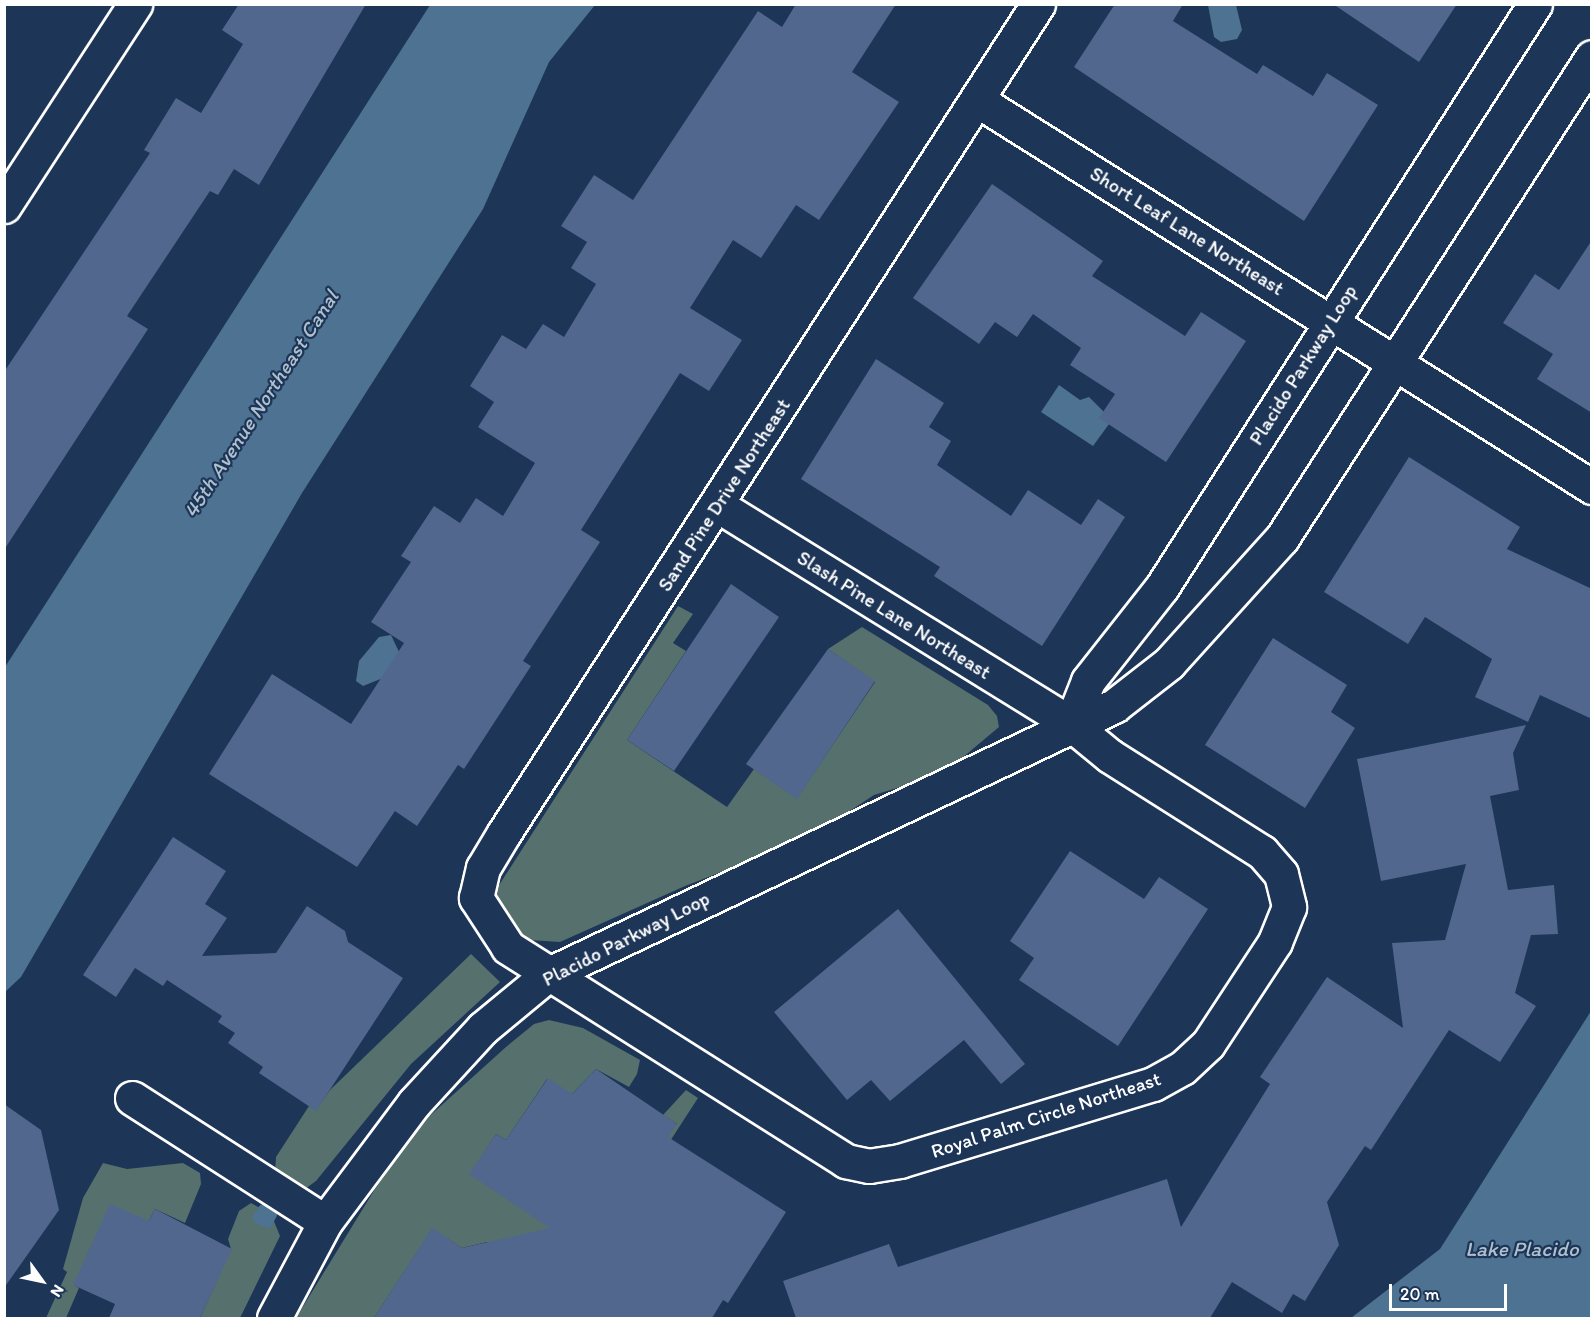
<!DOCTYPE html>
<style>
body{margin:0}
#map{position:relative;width:1596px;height:1323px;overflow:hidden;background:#1d3557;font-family:Itim,sans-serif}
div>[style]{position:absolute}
.green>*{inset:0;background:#56706d}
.water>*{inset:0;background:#4e7291}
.stream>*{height:12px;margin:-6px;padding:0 6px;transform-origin:6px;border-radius:6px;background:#4e7291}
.building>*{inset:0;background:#51678e}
.roads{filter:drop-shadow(2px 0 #fff) drop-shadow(-2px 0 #fff) drop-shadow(0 2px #fff) drop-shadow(0 -2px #fff)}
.minor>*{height:33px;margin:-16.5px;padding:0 16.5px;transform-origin:16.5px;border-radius:16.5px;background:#1d3557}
span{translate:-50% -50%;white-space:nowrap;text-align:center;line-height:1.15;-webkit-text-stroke:4.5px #1d3557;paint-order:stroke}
.street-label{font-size:20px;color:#fff}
.water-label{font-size:21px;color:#afc0ce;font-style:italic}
.frame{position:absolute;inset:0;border:6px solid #fff;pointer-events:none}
.north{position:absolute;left:12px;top:1251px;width:60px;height:60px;-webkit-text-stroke:4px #1d3557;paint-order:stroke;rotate:123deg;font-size:16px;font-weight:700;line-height:24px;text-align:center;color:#fff}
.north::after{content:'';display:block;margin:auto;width:21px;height:27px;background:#fff;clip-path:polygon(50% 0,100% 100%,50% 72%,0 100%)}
.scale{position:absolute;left:1389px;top:1284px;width:118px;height:27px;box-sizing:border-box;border:3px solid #fff;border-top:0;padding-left:8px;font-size:18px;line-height:21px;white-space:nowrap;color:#fff;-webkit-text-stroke:4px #1d3557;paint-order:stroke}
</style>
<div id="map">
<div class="green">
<i style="clip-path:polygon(678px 606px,693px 614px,673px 643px,686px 651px,627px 740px,727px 807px,754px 769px,797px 798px,875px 682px,828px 649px,862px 627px,988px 705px,997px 716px,999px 727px,943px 774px,874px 795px,807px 839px,685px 886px,560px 942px,529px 940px,513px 930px,494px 906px,494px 893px)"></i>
<i style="clip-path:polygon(471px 954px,500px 982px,411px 1064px,316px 1181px,305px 1189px,275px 1172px,276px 1157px,309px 1106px,316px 1110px,330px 1090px)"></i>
<i style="clip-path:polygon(549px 1020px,583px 1028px,640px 1060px,637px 1074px,629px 1087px,596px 1069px,571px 1095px,547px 1079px,506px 1140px,496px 1134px,470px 1174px,677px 1124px,663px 1115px,686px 1090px,698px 1098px,576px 1286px,627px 1318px,611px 1318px,567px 1291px,543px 1318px,499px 1318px,507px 1254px,487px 1242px,462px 1248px,432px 1229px,374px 1318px,296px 1318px,375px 1189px,424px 1121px,506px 1047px,534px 1024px)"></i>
<i style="clip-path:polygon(103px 1163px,127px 1169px,183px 1163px,200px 1173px,201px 1184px,185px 1223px,155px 1209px,149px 1221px,74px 1285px,79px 1288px,66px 1318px,46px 1318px,67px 1272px,63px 1269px,83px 1198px)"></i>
<i style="clip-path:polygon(251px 1203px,271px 1214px,280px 1236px,240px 1318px,200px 1318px,231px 1249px,228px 1239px,239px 1211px)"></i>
</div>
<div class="water">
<i style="clip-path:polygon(430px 5px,595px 5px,549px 62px,483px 209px,302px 493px,21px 977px,5px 992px,5px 667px)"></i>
<i style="clip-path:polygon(1208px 5px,1236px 5px,1242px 30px,1237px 39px,1221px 42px,1214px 37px)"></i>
<i style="clip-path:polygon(1059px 385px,1080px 400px,1089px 397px,1112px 420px,1093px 446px,1041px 412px)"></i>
<i style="clip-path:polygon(391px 635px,400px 654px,388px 676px,363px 686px,356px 681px,359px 661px,379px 637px)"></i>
<i style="clip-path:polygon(1591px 1011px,1591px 1318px,1351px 1318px,1440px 1249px)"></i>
</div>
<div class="stream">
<i style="left:264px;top:1210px;width:8px;rotate:30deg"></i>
<i style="left:271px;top:1214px;width:9px;rotate:117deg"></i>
<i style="left:267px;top:1222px;width:9px;rotate:-153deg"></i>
<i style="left:259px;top:1218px;width:9px;rotate:-58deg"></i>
</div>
<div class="building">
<i style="clip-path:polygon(239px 4px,366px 4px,259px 185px,234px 169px,218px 195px,210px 191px,127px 316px,148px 329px,4px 550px,4px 372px,150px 153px,144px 150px,176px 98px,201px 113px,243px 44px,222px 30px)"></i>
<i style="clip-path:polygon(796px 4px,896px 4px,852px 72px,899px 102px,819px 220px,796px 205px,761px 258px,733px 240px,690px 308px,742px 340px,709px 391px,680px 373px,581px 530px,600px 542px,523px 661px,531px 666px,464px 769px,458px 765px,417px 826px,395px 811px,357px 867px,209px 774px,272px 674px,351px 724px,404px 643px,371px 622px,411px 562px,401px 556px,434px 506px,460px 523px,476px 498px,503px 516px,535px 463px,478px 427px,494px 402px,470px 386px,502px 335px,526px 349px,543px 324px,564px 337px,596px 284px,571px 268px,587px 242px,561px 226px,594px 175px,633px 200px,758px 11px,782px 27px)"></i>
<i style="clip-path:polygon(1115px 4px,1183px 4px,1173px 21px,1257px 74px,1263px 65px,1313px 96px,1327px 73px,1378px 105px,1304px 221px,1074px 67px)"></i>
<i style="clip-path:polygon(1333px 4px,1457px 4px,1419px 62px)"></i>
<i style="clip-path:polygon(992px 184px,1103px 261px,1092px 276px,1185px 336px,1201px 312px,1246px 341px,1166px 462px,1099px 418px,1115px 394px,1070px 365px,1081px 348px,1033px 314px,1017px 337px,995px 322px,979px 344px,913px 298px)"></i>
<i style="clip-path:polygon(1592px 240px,1592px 413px,1537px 379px,1553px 354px,1503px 323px,1535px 274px,1559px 290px)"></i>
<i style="clip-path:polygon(876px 359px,944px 403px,929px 427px,951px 441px,937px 465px,1011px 516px,1028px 490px,1081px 525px,1098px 499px,1125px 517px,1042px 646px,934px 576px,940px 567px,801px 479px)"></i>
<i style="clip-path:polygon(1409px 457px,1520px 527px,1507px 549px,1592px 589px,1592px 719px,1540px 695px,1528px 722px,1475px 697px,1492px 659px,1425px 617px,1408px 644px,1324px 592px)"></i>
<i style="clip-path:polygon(731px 584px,779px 617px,674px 771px,627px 740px)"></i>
<i style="clip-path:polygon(1273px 638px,1347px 685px,1331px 712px,1355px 728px,1305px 808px,1205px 745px)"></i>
<i style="clip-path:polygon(828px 649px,875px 681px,797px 799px,746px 764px)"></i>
<i style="clip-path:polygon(1526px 725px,1513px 753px,1519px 790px,1490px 796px,1508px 890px,1554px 885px,1558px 934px,1531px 935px,1515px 993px,1536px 1006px,1500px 1062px,1449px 1030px,1371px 1150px,1365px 1146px,1327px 1202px,1339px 1245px,1305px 1301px,1293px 1294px,1282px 1313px,1232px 1282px,1210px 1318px,796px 1318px,783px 1281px,889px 1244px,898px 1267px,1167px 1179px,1181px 1227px,1270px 1084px,1260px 1077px,1327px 977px,1403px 1028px,1392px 943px,1445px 940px,1466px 864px,1381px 881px,1357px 759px)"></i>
<i style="clip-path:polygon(173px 837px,226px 871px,205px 904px,227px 918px,202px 956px,276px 953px,307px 906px,345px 931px,348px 942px,403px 978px,316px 1111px,259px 1073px,263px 1067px,228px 1043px,235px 1033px,218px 1022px,222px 1016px,167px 980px,163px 986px,135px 968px,116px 997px,83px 975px)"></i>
<i style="clip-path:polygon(1070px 851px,1144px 899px,1159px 877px,1208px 909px,1118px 1046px,1019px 980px,1034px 958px,1010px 941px)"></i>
<i style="clip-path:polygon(898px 909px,1025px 1064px,1001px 1084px,964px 1040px,890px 1101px,871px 1080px,847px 1100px,774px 1012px)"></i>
<i style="clip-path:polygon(596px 1069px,677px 1124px,668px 1137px,786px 1212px,728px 1303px,723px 1300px,712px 1318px,374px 1318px,432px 1228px,462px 1248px,550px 1228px,469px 1174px,496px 1134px,506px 1140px,548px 1078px,572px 1094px)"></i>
<i style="clip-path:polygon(4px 1104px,41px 1130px,59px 1210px,4px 1288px)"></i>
<i style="clip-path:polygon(110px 1204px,149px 1221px,155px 1209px,232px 1249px,200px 1318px,109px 1318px,115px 1304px,73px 1285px)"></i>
</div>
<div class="roads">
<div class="minor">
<i style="left:977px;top:100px;width:727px;rotate:32.18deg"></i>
<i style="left:4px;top:206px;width:241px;rotate:-57deg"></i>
<i style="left:717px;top:505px;width:416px;rotate:31.7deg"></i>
<i style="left:1071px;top:724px;width:50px;rotate:39.4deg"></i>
<i style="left:1110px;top:756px;width:180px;rotate:32.3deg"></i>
<i style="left:1262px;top:852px;width:29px;rotate:49deg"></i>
<i style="left:1281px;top:874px;width:34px;rotate:76deg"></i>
<i style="left:1289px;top:907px;width:38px;rotate:112deg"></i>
<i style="left:1275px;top:942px;width:122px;rotate:123.3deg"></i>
<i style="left:1208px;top:1044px;width:35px;rotate:137deg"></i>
<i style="left:1182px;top:1068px;width:33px;rotate:151deg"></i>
<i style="left:1153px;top:1084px;width:264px;rotate:163.1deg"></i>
<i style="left:900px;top:1161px;width:31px;rotate:171deg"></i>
<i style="left:869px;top:1166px;width:24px;rotate:-168deg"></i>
<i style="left:846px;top:1161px;width:400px;rotate:-147.7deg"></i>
<i style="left:508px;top:947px;width:59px;rotate:-123.1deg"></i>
<i style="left:476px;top:898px;width:31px;rotate:-77deg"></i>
<i style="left:483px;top:868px;width:41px;rotate:-59deg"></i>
<i style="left:504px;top:833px;width:986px;rotate:-57.21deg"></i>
<i style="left:1071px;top:724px;width:46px;rotate:-68.4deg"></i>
<i style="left:1088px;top:681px;width:120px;rotate:-51.8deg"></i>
<i style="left:1162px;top:587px;width:692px;rotate:-57.39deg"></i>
<i style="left:132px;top:1098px;width:229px;rotate:32.7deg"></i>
<i style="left:274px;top:1318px;width:109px;rotate:-62deg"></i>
<i style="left:325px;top:1222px;width:149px;rotate:-53.2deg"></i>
<i style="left:414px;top:1103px;width:102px;rotate:-47.4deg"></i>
<i style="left:483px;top:1028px;width:83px;rotate:-39.6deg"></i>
<i style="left:547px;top:975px;width:628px;rotate:-25.38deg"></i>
<i style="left:1114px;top:706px;width:70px;rotate:-38deg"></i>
<i style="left:1169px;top:663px;width:169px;rotate:-47.9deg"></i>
<i style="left:1282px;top:538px;width:572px;rotate:-57.2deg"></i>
</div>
</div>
<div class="street-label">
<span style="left:1187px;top:231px;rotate:32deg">Short Leaf Lane Northeast</span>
<span style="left:1303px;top:365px;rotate:-58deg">Placido Parkway Loop</span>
<span style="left:724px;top:495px;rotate:-57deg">Sand Pine Drive Northeast</span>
<span style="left:894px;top:615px;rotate:32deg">Slash Pine Lane Northeast</span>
<span style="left:626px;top:939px;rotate:-27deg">Placido Parkway Loop</span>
<span style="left:1046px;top:1115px;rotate:-18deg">Royal Palm Circle Northeast</span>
</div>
<div class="water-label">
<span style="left:261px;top:404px;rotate:-57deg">45th Avenue Northeast Canal</span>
<span style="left:1522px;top:1249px">Lake Placido</span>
</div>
<div class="frame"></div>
<div class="north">N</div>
<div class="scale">20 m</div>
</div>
